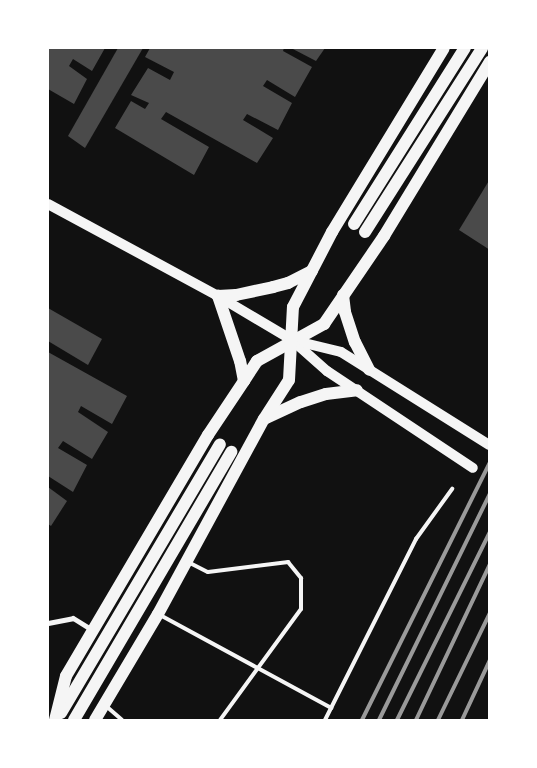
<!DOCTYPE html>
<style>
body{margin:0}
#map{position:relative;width:537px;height:768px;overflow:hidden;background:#111;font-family:"Libre Baskerville",serif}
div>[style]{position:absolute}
.building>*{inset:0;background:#4a4a4a}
.service>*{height:4px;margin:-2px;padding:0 2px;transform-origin:2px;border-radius:2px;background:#f5f5f5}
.minor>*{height:5px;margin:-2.5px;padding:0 2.5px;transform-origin:2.5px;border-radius:2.5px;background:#f5f5f5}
.secondary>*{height:10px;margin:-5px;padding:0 5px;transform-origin:5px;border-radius:5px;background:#f5f5f5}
.primary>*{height:12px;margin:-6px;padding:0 6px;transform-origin:6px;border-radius:6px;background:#f5f5f5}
.rail>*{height:4px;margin:-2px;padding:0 2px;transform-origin:2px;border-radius:2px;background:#9a9a9a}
span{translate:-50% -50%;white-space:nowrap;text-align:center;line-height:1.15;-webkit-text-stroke:5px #fff;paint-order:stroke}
.frame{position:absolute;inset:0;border:49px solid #fff;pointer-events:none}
</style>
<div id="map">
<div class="building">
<i style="clip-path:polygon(48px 48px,105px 48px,92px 71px,73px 59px,69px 66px,87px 79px,74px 104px,48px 89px)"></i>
<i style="clip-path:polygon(118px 48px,143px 48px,85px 148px,68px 136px)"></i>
<i style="clip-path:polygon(150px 48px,284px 48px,283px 51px,312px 67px,295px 97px,267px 80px,263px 86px,292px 103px,278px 130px,247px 114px,243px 120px,273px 138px,257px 163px,166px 112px,161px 119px,209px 147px,194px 175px,115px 128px,131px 101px,145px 109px,149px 103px,131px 95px,148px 68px,170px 80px,174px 72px,145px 57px)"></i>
<i style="clip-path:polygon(291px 48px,325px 48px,316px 61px)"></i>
<i style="clip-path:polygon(490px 179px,490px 250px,459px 230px)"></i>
<i style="clip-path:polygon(48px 308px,102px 339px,88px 365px,48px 341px)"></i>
<i style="clip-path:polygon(48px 352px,127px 396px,112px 424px,81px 406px,78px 412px,108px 432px,92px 459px,63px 441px,58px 448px,87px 465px,73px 492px,48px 476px)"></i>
<i style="clip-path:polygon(48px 487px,67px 501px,51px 526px,48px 524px)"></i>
</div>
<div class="service">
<i style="left:188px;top:562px;width:22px;rotate:27deg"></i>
<i style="left:208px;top:572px;width:81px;rotate:-7.1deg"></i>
<i style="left:288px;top:562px;width:21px;rotate:51deg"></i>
<i style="left:301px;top:578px;width:31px;rotate:90deg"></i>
<i style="left:301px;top:609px;width:137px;rotate:126.1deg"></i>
<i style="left:160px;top:615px;width:195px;rotate:28.5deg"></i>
<i style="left:106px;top:706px;width:21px;rotate:41deg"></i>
<i style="left:325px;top:720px;width:203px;rotate:-63.3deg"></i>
<i style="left:416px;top:539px;width:62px;rotate:-54.2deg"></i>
</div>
<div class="minor">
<i style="left:48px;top:623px;width:25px;rotate:-11deg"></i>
<i style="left:73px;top:618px;width:22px;rotate:32deg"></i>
</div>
<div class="secondary">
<i style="left:48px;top:204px;width:193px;rotate:28.4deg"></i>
<i style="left:218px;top:296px;width:86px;rotate:30.7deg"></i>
<i style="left:292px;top:340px;width:47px;rotate:41.5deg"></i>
<i style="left:327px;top:371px;width:175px;rotate:33.6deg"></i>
<i style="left:296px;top:341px;width:46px;rotate:13.7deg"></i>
<i style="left:341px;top:352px;width:175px;rotate:32.1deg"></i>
</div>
<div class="primary">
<i style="left:354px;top:224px;width:208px;rotate:-57.8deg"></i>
<i style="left:365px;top:232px;width:218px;rotate:-57.5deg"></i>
<i style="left:343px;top:295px;width:17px;rotate:83deg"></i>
<i style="left:345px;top:312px;width:32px;rotate:72deg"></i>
<i style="left:355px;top:342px;width:31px;rotate:63deg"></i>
<i style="left:244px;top:381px;width:20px;rotate:-101deg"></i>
<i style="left:240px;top:361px;width:69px;rotate:-108.7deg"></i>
<i style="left:218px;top:296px;width:18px;rotate:-3deg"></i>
<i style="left:236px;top:295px;width:38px;rotate:-12deg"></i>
<i style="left:273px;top:287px;width:16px;rotate:-15deg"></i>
<i style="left:288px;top:283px;width:27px;rotate:-27deg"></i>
<i style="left:266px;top:418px;width:38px;rotate:-25deg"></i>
<i style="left:301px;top:402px;width:26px;rotate:-18deg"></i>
<i style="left:326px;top:394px;width:31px;rotate:-7deg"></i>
<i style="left:61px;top:713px;width:312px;rotate:-59.4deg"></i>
<i style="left:55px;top:720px;width:45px;rotate:-76deg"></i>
<i style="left:66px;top:676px;width:280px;rotate:-59.5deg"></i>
<i style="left:208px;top:435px;width:65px;rotate:-56.3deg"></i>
<i style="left:244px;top:381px;width:24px;rotate:-57deg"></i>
<i style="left:257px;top:361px;width:77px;rotate:-28.9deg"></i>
<i style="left:324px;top:324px;width:107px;rotate:-55.7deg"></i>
<i style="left:384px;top:236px;width:204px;rotate:-58.7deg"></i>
<i style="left:74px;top:720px;width:311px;rotate:-59.6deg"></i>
<i style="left:95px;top:720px;width:123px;rotate:-59.3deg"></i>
<i style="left:158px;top:614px;width:222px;rotate:-61.5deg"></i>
<i style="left:264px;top:419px;width:46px;rotate:-57.3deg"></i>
<i style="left:289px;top:380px;width:73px;rotate:-86.9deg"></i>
<i style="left:293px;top:307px;width:85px;rotate:-62.5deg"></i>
<i style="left:332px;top:232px;width:215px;rotate:-58.7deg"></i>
</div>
<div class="rail">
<i style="left:362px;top:720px;width:288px;rotate:-63.6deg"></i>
<i style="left:379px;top:720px;width:253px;rotate:-63.9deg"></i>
<i style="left:397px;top:720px;width:210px;rotate:-63.7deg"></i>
<i style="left:416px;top:720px;width:173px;rotate:-64.6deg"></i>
<i style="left:438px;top:720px;width:119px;rotate:-64.1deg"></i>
<i style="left:462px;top:720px;width:66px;rotate:-65deg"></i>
</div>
<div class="frame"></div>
</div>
